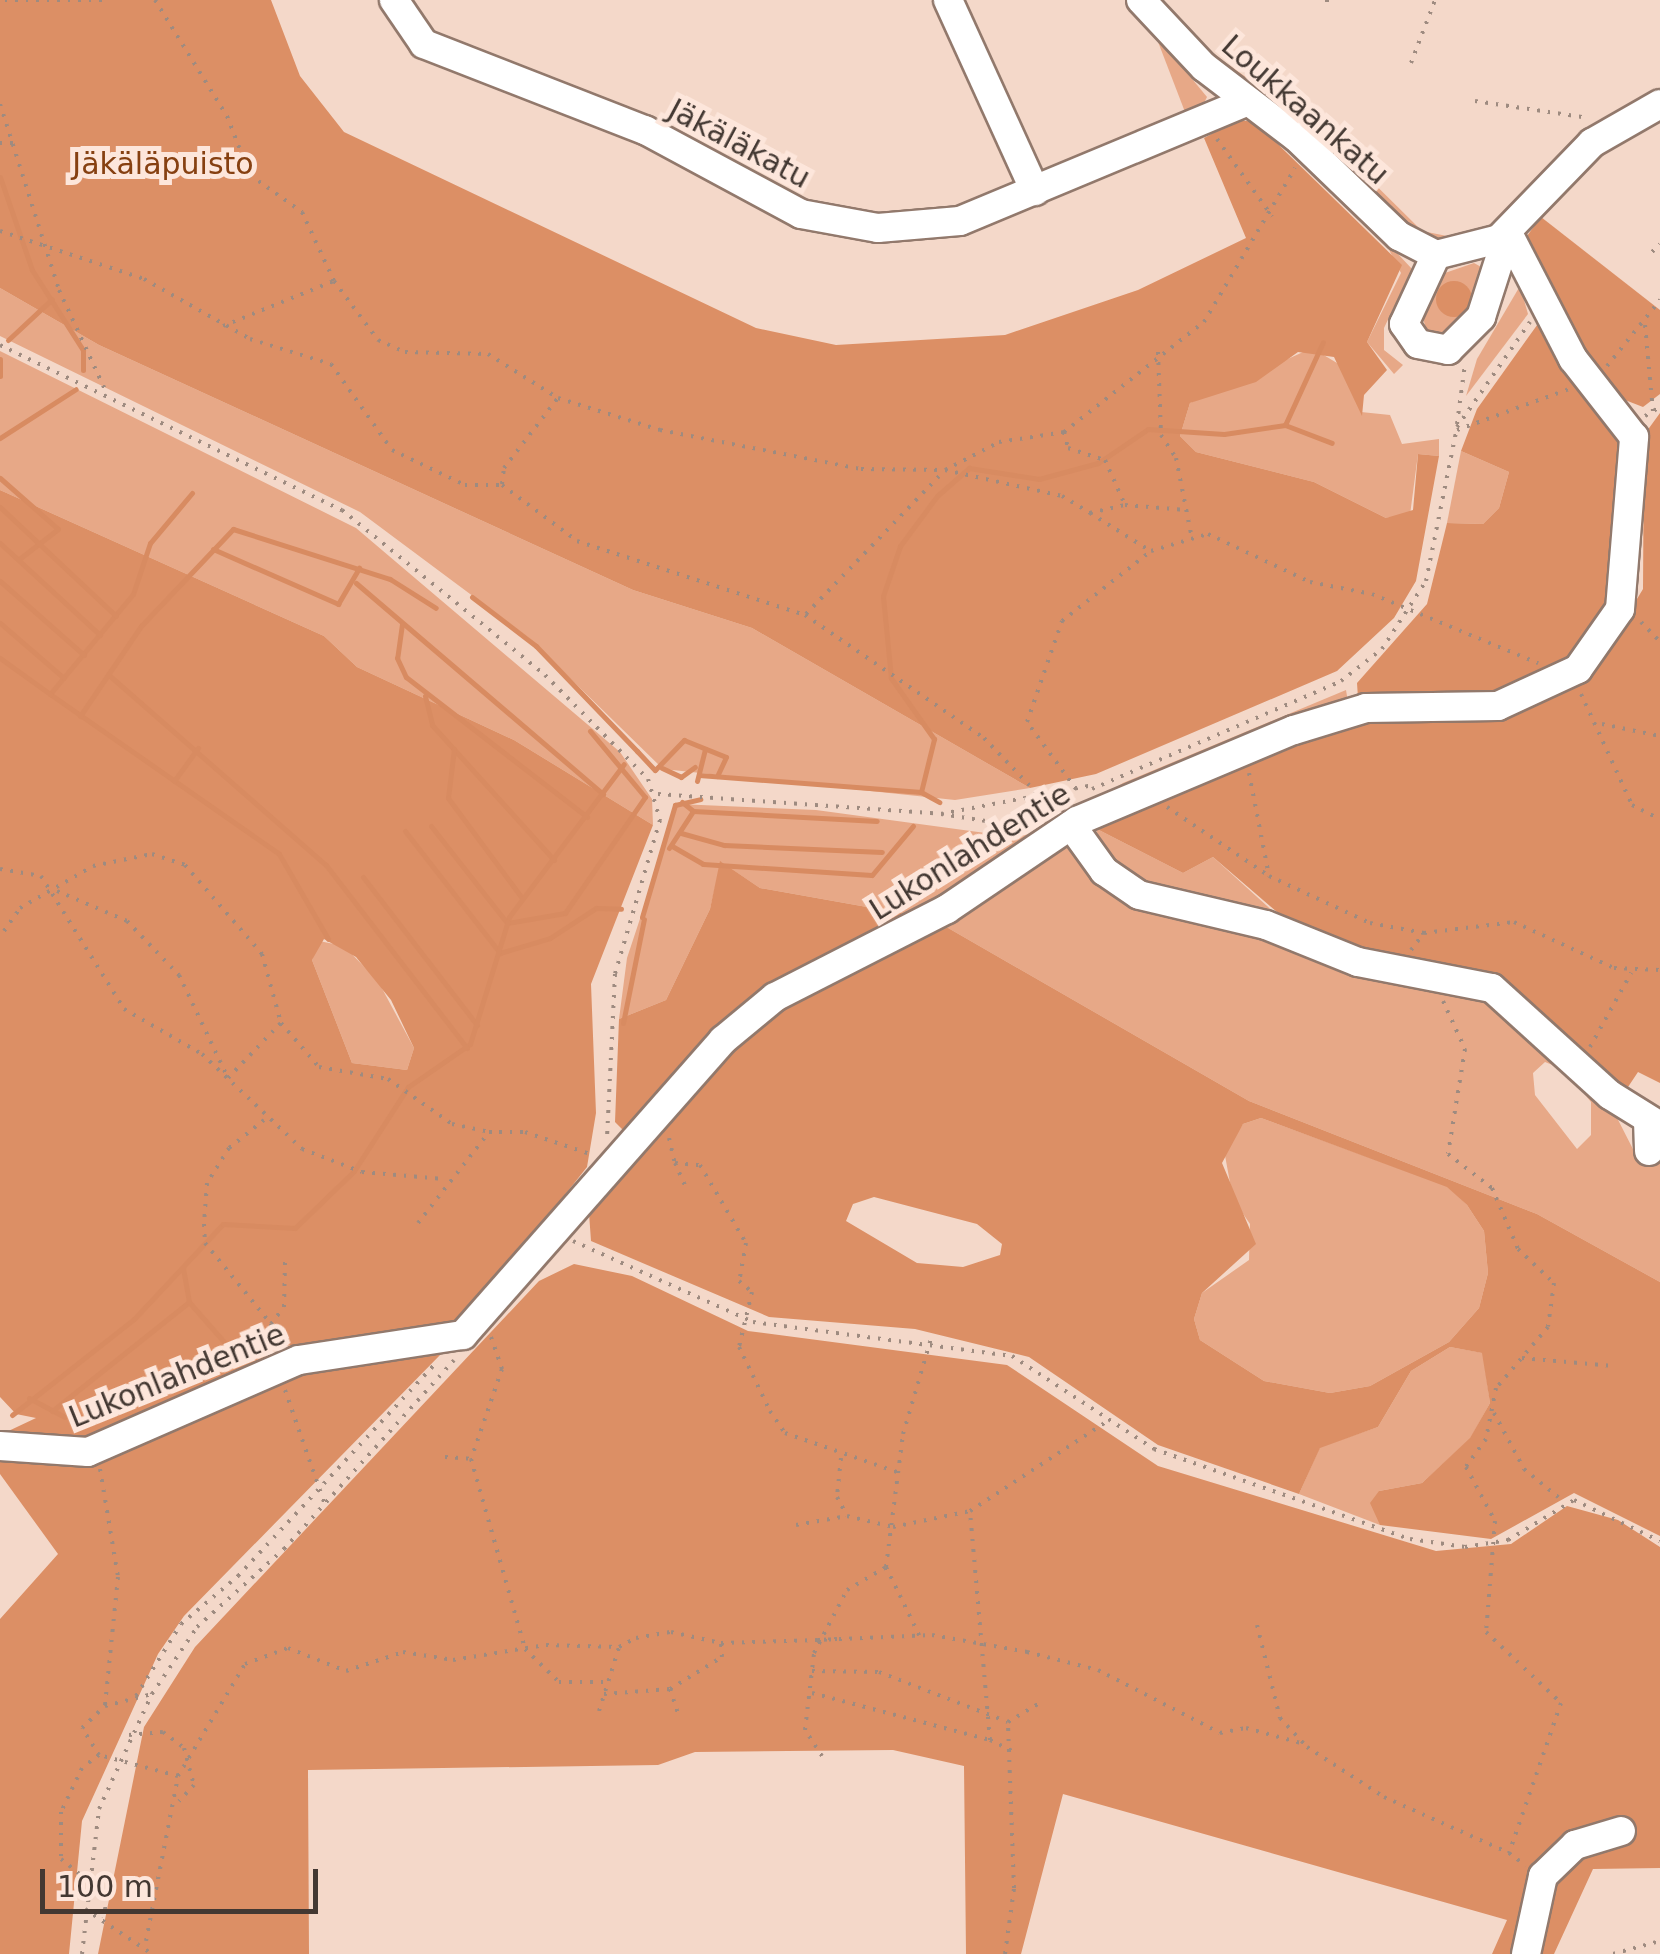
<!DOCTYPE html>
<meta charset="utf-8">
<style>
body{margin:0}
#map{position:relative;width:1660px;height:1954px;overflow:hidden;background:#f4d8c9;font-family:"DejaVu Sans",sans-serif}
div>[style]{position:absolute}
.green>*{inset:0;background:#e7a887}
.forest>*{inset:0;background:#dc8f65}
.round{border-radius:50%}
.stream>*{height:5px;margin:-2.5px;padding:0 2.5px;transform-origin:2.5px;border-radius:2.5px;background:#d88b61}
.path>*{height:4px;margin-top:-2px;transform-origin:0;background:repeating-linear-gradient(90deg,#9e8b80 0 2.5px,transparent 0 10.5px)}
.roads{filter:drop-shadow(2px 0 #92796c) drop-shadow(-2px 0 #92796c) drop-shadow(0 2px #92796c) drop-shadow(0 -2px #92796c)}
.minor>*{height:28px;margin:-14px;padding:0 14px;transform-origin:14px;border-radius:14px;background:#fff}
span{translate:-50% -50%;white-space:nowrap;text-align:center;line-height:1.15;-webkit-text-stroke:10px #fde6db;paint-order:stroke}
.street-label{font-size:30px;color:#433832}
.park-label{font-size:30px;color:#864011}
.scale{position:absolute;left:40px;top:1869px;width:278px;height:45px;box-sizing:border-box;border:5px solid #433832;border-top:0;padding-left:12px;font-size:30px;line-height:35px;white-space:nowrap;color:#433832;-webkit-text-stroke:8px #fde6db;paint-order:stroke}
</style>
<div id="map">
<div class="green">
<i style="clip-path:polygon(1155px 34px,1207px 97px,1202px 107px,1185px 112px)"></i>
<i style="clip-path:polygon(1222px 60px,1321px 131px,1422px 231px,1452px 237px,1495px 225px,1446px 245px,1417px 237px)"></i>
<i style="clip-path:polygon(1383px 238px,1412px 269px,1384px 328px,1384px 350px,1403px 365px,1394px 374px,1367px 342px,1401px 273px)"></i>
<i style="clip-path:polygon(1474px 263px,1483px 268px,1476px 303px,1443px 338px,1428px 335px,1419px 305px,1442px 274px)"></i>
<i style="clip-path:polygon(1520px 286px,1528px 314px,1466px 396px,1477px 359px)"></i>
<i style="clip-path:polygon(0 288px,99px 345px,633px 590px,752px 628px,1030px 788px,955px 800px,663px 769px,529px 638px,360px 512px,0 336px)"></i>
<i style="clip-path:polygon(1312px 348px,1342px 366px,1361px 412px,1390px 415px,1402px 444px,1439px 439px,1439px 456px,1418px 454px,1410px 515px,1386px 518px,1314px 482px,1196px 452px,1180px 436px,1190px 403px)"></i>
<i style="clip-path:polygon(0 351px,356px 528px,620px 752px,652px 799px,653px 825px,514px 740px,357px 667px,324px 636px,0 490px)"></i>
<i style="clip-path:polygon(1461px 451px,1509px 472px,1499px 508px,1483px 524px,1447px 523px)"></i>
<i style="clip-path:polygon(1346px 690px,1348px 702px,1068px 817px,1123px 783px)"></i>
<i style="clip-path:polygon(678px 804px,816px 810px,1015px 837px,1044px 831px,923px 917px,760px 888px,721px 862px,710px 909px,666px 1000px,619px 1019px,627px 958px)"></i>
<i style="clip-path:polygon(1095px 828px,1183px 873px,1213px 857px,1288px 925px,1149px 892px,1112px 866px)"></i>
<i style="clip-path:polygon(evenodd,1065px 837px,1115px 898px,1469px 987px,1528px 1030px,1546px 1057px,1612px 1108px,1637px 1157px,1660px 1145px,1660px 1282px,1537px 1214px,1249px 1101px,936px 921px,1065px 837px,1545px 1062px,1565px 1070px,1591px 1102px,1591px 1135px,1577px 1149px,1535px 1095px,1533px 1073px,1545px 1062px)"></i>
<i style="clip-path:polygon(319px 941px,344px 946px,378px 981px,414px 1048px,407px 1070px,352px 1063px,312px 960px)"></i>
<i style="clip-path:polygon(1261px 1118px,1447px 1186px,1467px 1205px,1484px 1231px,1488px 1273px,1479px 1308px,1449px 1342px,1370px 1386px,1330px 1393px,1264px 1381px,1200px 1340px,1194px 1319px,1202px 1293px,1249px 1260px,1250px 1224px,1233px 1199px,1224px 1150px,1243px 1124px)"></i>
<i style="clip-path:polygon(1450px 1347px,1483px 1353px,1490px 1403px,1470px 1439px,1422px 1483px,1379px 1491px,1380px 1525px,1299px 1494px,1320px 1447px,1378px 1427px,1411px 1371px)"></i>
</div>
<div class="forest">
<i style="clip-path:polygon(0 0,271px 0,300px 76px,344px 132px,756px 328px,836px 345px,1005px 335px,1138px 290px,1246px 238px,1204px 138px,1238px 120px,1255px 122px,1402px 265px,1367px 342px,1387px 370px,1364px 395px,1362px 416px,1334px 357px,1298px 352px,1256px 382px,1190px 403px,1180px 436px,1196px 452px,1314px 482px,1386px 518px,1413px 510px,1418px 454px,1439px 456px,1416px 581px,1394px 618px,1337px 671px,1096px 774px,1030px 788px,752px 628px,633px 590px,99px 345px,0 288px)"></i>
<i style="clip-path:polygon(1541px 217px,1660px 310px,1660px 394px,1643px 407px,1625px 400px,1588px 357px,1524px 240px)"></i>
<i class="round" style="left:1436px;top:281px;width:36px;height:36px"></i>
<i style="clip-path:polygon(1540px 321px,1624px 429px,1616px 580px,1591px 645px,1525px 692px,1358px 698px,1357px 683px,1427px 604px,1447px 523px,1483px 524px,1499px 508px,1509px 472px,1461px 451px,1477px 409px)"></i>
<i style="clip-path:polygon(1660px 413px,1660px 1083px,1638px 1072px,1622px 1096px,1500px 984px,1450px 964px,1392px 961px,1284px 918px,1213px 857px,1183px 873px,1095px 828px,1305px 731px,1438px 712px,1599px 662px,1643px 589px,1644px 435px)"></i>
<i style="clip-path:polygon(evenodd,0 490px,324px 636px,357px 667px,514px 740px,653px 825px,591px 984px,596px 1113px,587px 1167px,464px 1322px,278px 1347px,243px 1373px,94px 1443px,0 1435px,36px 1418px,16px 1414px,0 1397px,0 490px,324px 939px,356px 957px,391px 1000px,414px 1048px,407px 1070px,352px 1063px,312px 960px,324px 939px)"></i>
<i style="clip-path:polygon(720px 861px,760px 888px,923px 917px,760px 997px,624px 1131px,615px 1122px,619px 1019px,666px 1000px,710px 909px)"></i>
<i style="clip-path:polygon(evenodd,936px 921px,1249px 1101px,1537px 1214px,1660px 1282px,1660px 1536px,1574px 1493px,1491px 1539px,1380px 1525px,1370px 1503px,1379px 1491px,1422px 1483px,1470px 1438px,1490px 1403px,1482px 1353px,1450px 1347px,1411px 1371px,1378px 1427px,1320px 1448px,1299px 1494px,1158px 1445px,1029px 1357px,915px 1329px,769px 1317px,591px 1241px,589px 1213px,753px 1021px,936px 921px,1261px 1118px,1447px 1187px,1467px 1205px,1484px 1231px,1488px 1273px,1479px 1308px,1449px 1342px,1370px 1386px,1330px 1393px,1264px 1381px,1200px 1340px,1194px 1319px,1202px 1293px,1256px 1244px,1222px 1163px,1243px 1124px,1261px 1118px,936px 921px,874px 1197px,977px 1224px,1002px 1244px,1000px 1255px,963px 1267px,917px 1263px,846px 1221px,853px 1204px,874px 1197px)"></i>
<i style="clip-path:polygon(574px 1264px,632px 1276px,748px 1331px,1007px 1365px,1158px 1466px,1436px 1551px,1511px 1544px,1567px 1506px,1618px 1520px,1660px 1547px,1660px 1868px,1593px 1869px,1554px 1954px,1492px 1954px,1507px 1920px,1063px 1794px,1021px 1954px,966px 1954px,964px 1766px,893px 1750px,695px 1752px,658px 1765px,308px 1770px,309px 1954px,98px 1954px,144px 1727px,195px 1647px,539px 1281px)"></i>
<i style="clip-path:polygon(442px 1353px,184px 1616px,158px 1654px,82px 1821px,69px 1954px,0 1954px,0 1619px,58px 1554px,0 1474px,0 1453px,45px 1461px,282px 1373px)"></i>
</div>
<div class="stream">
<i style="left:0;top:177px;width:98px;rotate:71deg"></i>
<i style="left:32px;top:270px;width:95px;rotate:57.5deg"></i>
<i style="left:83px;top:350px;width:20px;rotate:90deg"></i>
<i style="left:8px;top:340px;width:60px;rotate:-43deg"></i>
<i style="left:0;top:359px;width:17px;rotate:90deg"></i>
<i style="left:1285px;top:425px;width:50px;rotate:21deg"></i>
<i style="left:0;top:438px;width:90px;rotate:-32.8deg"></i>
<i style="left:0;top:478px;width:77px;rotate:41.3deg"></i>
<i style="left:58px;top:529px;width:49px;rotate:142.4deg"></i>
<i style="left:192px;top:493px;width:65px;rotate:130deg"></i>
<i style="left:150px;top:543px;width:54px;rotate:108.4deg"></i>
<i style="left:133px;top:594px;width:130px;rotate:129.7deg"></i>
<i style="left:50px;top:694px;width:279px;rotate:34.9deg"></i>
<i style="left:279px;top:854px;width:98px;rotate:60deg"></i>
<i style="left:0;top:507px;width:159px;rotate:43.2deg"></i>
<i style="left:0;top:543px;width:136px;rotate:42.6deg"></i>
<i style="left:213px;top:549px;width:137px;rotate:23.7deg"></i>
<i style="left:338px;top:604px;width:42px;rotate:-59.7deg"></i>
<i style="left:0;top:581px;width:112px;rotate:41.4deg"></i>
<i style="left:356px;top:583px;width:325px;rotate:40.5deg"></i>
<i style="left:472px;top:597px;width:81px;rotate:37.4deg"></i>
<i style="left:536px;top:646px;width:146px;rotate:46.1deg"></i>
<i style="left:0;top:623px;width:84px;rotate:40.7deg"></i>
<i style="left:402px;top:624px;width:34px;rotate:98deg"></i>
<i style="left:397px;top:658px;width:21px;rotate:65deg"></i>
<i style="left:406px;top:677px;width:229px;rotate:37.7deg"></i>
<i style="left:0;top:658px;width:62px;rotate:35.8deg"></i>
<i style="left:110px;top:676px;width:287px;rotate:41.2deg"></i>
<i style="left:326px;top:865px;width:231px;rotate:52.4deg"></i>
<i style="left:425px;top:696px;width:30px;rotate:76deg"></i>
<i style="left:432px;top:725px;width:182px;rotate:47.9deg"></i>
<i style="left:80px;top:716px;width:109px;rotate:-55.9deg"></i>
<i style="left:141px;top:626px;width:134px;rotate:-46.5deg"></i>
<i style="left:233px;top:529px;width:165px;rotate:17.7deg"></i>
<i style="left:390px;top:579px;width:54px;rotate:32.2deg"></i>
<i style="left:454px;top:749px;width:49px;rotate:97deg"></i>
<i style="left:448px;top:798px;width:124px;rotate:53.5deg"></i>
<i style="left:637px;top:751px;width:26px;rotate:47deg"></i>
<i style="left:655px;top:770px;width:42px;rotate:-46deg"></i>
<i style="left:684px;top:740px;width:45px;rotate:22deg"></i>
<i style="left:726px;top:757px;width:21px;rotate:115deg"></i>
<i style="left:662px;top:768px;width:21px;rotate:25deg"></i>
<i style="left:681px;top:777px;width:17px;rotate:-36deg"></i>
<i style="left:699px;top:775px;width:223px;rotate:4.4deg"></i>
<i style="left:921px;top:792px;width:55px;rotate:-76.2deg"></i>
<i style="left:934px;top:739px;width:75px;rotate:-125.2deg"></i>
<i style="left:891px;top:678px;width:82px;rotate:-95.6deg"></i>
<i style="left:883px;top:596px;width:53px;rotate:-71.2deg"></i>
<i style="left:900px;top:546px;width:62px;rotate:-53.5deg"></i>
<i style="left:937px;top:496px;width:43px;rotate:-41.2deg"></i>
<i style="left:969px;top:468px;width:71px;rotate:8.9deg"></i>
<i style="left:1039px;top:479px;width:61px;rotate:-15.2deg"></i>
<i style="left:1098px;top:463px;width:60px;rotate:-34.2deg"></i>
<i style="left:1148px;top:429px;width:76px;rotate:3.8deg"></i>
<i style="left:1224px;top:434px;width:62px;rotate:-8.4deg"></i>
<i style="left:1285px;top:425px;width:91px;rotate:-65.4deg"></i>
<i style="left:174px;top:781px;width:41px;rotate:-54deg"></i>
<i style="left:697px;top:781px;width:33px;rotate:-76deg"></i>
<i style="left:921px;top:792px;width:21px;rotate:29deg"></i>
<i style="left:682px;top:802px;width:14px;rotate:39deg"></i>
<i style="left:693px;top:811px;width:184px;rotate:3.1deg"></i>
<i style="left:431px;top:826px;width:123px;rotate:51.9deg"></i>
<i style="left:507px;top:923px;width:59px;rotate:-9.8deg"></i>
<i style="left:565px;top:913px;width:141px;rotate:-55.4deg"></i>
<i style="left:645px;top:797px;width:86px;rotate:-129.8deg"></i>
<i style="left:405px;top:831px;width:155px;rotate:52.1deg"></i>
<i style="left:500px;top:953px;width:52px;rotate:-16.7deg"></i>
<i style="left:550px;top:938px;width:55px;rotate:-33.1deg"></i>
<i style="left:596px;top:908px;width:25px;rotate:2deg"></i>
<i style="left:681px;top:833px;width:45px;rotate:15.6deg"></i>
<i style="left:724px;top:845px;width:158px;rotate:2.5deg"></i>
<i style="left:672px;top:846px;width:36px;rotate:30deg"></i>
<i style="left:703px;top:864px;width:169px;rotate:3.7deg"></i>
<i style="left:872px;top:875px;width:64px;rotate:-50.1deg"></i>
<i style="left:669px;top:848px;width:44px;rotate:-57deg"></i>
<i style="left:363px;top:877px;width:187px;rotate:52.4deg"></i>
<i style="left:642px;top:917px;width:117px;rotate:-73.6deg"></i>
<i style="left:675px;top:805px;width:26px;rotate:-13deg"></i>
<i style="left:623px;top:1023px;width:106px;rotate:-78.6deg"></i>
<i style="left:189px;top:1302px;width:77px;rotate:48.7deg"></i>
<i style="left:29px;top:1398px;width:40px;rotate:28deg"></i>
<i style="left:52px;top:1411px;width:175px;rotate:-38.5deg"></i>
<i style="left:189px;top:1302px;width:35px;rotate:-100deg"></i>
<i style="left:12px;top:1415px;width:155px;rotate:-38.2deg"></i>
<i style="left:134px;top:1319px;width:130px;rotate:-46.9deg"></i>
<i style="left:223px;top:1224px;width:72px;rotate:3.2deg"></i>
<i style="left:295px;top:1228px;width:82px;rotate:-44deg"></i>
<i style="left:354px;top:1171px;width:100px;rotate:-57.3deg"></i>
<i style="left:408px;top:1087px;width:75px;rotate:-34.7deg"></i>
<i style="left:470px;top:1044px;width:133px;rotate:-72.9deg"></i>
<i style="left:509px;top:917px;width:191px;rotate:-53.1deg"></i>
</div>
<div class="path">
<i style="left:5px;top:0;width:102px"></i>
<i style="left:155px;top:0;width:137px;rotate:58.2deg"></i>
<i style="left:227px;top:116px;width:63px;rotate:68.7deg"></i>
<i style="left:250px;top:175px;width:64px;rotate:35.4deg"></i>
<i style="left:302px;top:212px;width:76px;rotate:65.1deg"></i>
<i style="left:334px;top:281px;width:74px;rotate:53.3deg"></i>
<i style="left:378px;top:340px;width:30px;rotate:24deg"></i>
<i style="left:405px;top:352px;width:83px;rotate:1.4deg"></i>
<i style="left:488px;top:354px;width:83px;rotate:32.2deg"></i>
<i style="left:558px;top:398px;width:107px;rotate:17.4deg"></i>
<i style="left:660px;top:430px;width:205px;rotate:11deg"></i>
<i style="left:861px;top:469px;width:84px;rotate:0.7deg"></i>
<i style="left:945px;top:470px;width:61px;rotate:-27.4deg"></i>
<i style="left:999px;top:442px;width:66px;rotate:-8.7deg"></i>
<i style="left:1064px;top:432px;width:178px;rotate:-38.2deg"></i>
<i style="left:1204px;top:322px;width:179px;rotate:-59.4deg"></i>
<i style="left:1327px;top:0;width:6px;rotate:90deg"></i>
<i style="left:1411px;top:63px;width:67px;rotate:-69.1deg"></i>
<i style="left:1475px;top:101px;width:115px;rotate:8.5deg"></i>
<i style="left:0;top:104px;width:195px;rotate:72.4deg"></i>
<i style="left:59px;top:290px;width:115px;rotate:65.2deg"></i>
<i style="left:1322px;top:128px;width:61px;rotate:43.7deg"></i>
<i style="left:1217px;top:139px;width:95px;rotate:54.5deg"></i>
<i style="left:0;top:143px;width:14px"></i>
<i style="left:0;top:231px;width:152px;rotate:18.4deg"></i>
<i style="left:144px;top:279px;width:122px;rotate:29.5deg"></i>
<i style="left:250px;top:339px;width:85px;rotate:17.2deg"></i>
<i style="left:331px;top:364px;width:105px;rotate:54.7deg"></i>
<i style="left:392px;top:450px;width:81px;rotate:25.6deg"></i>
<i style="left:465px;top:485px;width:37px"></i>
<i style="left:502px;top:485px;width:94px;rotate:36.7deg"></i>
<i style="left:577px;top:541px;width:240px;rotate:18deg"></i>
<i style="left:805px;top:615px;width:217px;rotate:34.5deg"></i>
<i style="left:984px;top:738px;width:101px;rotate:46.2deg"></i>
<i style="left:1652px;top:252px;width:11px;rotate:-45deg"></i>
<i style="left:1645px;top:325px;width:87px;rotate:84.7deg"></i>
<i style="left:223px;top:326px;width:120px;rotate:-22.1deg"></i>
<i style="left:0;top:345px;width:380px;rotate:25.8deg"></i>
<i style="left:342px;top:510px;width:262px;rotate:39.1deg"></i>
<i style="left:545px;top:675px;width:146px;rotate:45.3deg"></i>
<i style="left:648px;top:779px;width:43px;rotate:73.7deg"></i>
<i style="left:660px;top:820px;width:160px;rotate:106.3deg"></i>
<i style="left:615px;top:974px;width:162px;rotate:92.8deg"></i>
<i style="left:1158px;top:352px;width:83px;rotate:87.9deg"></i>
<i style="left:1161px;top:435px;width:27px;rotate:57deg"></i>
<i style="left:1176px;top:458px;width:83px;rotate:78.8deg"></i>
<i style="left:1607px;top:366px;width:85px;rotate:-51.2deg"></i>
<i style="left:1645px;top:416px;width:17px;rotate:-31deg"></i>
<i style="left:1457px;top:424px;width:61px;rotate:-82.4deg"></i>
<i style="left:1457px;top:430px;width:119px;rotate:-20.1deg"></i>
<i style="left:1064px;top:432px;width:16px;rotate:76deg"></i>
<i style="left:1068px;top:448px;width:39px;rotate:18deg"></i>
<i style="left:1105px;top:460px;width:49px;rotate:66deg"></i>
<i style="left:502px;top:484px;width:16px;rotate:-83deg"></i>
<i style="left:504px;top:468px;width:88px;rotate:-52.4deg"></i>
<i style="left:1090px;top:513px;width:70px;rotate:32.1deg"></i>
<i style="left:806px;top:614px;width:200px;rotate:-46deg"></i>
<i style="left:945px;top:470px;width:120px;rotate:12.5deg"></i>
<i style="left:1062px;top:496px;width:33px;rotate:31deg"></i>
<i style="left:1090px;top:513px;width:36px;rotate:-13deg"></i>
<i style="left:1125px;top:505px;width:61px;rotate:4.7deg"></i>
<i style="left:1641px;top:622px;width:28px;rotate:46deg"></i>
<i style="left:1581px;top:694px;width:122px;rotate:65.3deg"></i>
<i style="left:1632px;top:805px;width:31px;rotate:27deg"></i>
<i style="left:1602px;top:724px;width:59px;rotate:11.7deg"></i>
<i style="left:1249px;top:773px;width:105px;rotate:79deg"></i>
<i style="left:1076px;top:789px;width:83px;rotate:-126.2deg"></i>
<i style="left:1027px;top:722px;width:107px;rotate:-70.9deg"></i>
<i style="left:1062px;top:621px;width:113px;rotate:-38.2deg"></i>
<i style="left:1151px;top:551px;width:59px;rotate:-16.6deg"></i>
<i style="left:1208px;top:534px;width:113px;rotate:25.2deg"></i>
<i style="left:1310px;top:582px;width:63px;rotate:11deg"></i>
<i style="left:1372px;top:594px;width:180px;rotate:22.6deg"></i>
<i style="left:1092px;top:789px;width:271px;rotate:-23.4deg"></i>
<i style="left:1341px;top:681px;width:52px;rotate:-38deg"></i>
<i style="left:1382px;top:649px;width:81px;rotate:-57.1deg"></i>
<i style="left:1426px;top:581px;width:157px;rotate:-78.6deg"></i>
<i style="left:1457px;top:427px;width:128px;rotate:-55.2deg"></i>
<i style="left:658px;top:794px;width:284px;rotate:4deg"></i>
<i style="left:941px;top:814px;width:155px;rotate:-10.8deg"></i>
<i style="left:1167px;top:807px;width:123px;rotate:34.1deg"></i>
<i style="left:1269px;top:876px;width:111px;rotate:25deg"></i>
<i style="left:1370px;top:923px;width:55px;rotate:10.5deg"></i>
<i style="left:941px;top:814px;width:84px;rotate:8.9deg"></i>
<i style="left:0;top:869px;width:42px;rotate:9.7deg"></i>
<i style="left:41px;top:876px;width:157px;rotate:58deg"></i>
<i style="left:124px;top:1009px;width:90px;rotate:30deg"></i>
<i style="left:202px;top:1054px;width:138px;rotate:43.5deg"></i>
<i style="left:302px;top:1149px;width:64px;rotate:21deg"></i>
<i style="left:362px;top:1172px;width:82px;rotate:4.9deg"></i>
<i style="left:57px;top:891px;width:76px;rotate:23.2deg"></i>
<i style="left:127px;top:921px;width:75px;rotate:46.1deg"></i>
<i style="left:179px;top:975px;width:114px;rotate:64.6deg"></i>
<i style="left:228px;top:1078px;width:76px;rotate:-46.1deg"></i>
<i style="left:4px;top:931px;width:28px;rotate:-55deg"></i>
<i style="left:20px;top:908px;width:84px;rotate:-29.9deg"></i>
<i style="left:93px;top:866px;width:60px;rotate:-11.5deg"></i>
<i style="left:152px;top:854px;width:35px;rotate:18deg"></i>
<i style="left:185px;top:865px;width:118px;rotate:49.1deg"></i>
<i style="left:262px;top:954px;width:72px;rotate:74.6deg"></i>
<i style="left:281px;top:1023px;width:58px;rotate:49.2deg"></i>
<i style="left:319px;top:1067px;width:70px;rotate:9.9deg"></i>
<i style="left:388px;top:1079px;width:78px;rotate:35.1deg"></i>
<i style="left:452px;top:1124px;width:38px;rotate:12deg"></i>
<i style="left:1411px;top:950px;width:21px;rotate:-53deg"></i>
<i style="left:1424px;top:933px;width:91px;rotate:-7deg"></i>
<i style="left:1514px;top:922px;width:110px;rotate:24.7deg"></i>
<i style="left:1614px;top:968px;width:46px;rotate:2.5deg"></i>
<i style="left:1443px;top:1001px;width:53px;rotate:65.4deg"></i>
<i style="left:1465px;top:1049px;width:106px;rotate:99.2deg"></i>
<i style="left:1448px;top:1154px;width:56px;rotate:37.7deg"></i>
<i style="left:1492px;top:1188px;width:66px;rotate:66.9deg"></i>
<i style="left:1518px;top:1249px;width:50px;rotate:43.4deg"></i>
<i style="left:1554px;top:1283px;width:44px;rotate:97.8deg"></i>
<i style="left:1548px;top:1327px;width:80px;rotate:130.4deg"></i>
<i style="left:1496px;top:1388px;width:52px;rotate:101.1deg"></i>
<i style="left:1486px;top:1439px;width:34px;rotate:126deg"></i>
<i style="left:1466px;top:1467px;width:61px;rotate:61.8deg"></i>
<i style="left:1495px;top:1521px;width:111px;rotate:94.6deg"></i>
<i style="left:1486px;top:1632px;width:103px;rotate:43.4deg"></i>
<i style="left:1561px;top:1703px;width:159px;rotate:109.1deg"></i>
<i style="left:1509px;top:1853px;width:21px;rotate:37deg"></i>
<i style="left:1590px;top:1047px;width:85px;rotate:-61deg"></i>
<i style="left:264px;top:1120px;width:45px;rotate:141.3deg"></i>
<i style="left:229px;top:1148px;width:41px;rotate:122.2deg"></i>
<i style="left:207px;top:1183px;width:41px;rotate:94.2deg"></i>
<i style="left:204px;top:1224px;width:19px;rotate:87deg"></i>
<i style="left:205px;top:1243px;width:104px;rotate:50.8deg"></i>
<i style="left:271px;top:1324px;width:25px;rotate:88deg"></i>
<i style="left:669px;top:1138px;width:26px;rotate:77deg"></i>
<i style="left:675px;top:1163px;width:25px;rotate:5deg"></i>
<i style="left:700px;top:1165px;width:91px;rotate:59.5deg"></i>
<i style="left:746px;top:1243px;width:39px;rotate:100deg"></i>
<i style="left:739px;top:1281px;width:17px;rotate:40deg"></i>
<i style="left:752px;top:1292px;width:57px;rotate:103.3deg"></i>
<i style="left:739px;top:1347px;width:71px;rotate:64.2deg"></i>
<i style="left:770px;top:1411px;width:27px;rotate:56deg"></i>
<i style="left:785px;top:1433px;width:119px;rotate:19.2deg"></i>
<i style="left:675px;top:1163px;width:24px;rotate:66deg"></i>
<i style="left:418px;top:1223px;width:115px;rotate:-52deg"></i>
<i style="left:489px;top:1132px;width:36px"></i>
<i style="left:525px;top:1132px;width:72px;rotate:18.7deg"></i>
<i style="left:573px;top:1241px;width:197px;rotate:24.2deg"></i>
<i style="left:753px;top:1322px;width:261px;rotate:7.5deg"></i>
<i style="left:1012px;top:1356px;width:170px;rotate:33.2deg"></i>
<i style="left:1154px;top:1449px;width:271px;rotate:19.4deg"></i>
<i style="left:1410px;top:1539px;width:56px;rotate:8.3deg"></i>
<i style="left:1465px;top:1547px;width:44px;rotate:-9.2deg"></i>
<i style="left:1508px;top:1540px;width:77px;rotate:-31.2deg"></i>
<i style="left:1574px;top:1500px;width:95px;rotate:25.5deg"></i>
<i style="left:271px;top:1324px;width:21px;rotate:-53deg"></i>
<i style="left:284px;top:1307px;width:45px;rotate:-88.7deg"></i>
<i style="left:491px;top:1337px;width:34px;rotate:71deg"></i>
<i style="left:502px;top:1369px;width:95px;rotate:109deg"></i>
<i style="left:471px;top:1459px;width:198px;rotate:74.1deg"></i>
<i style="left:525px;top:1649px;width:47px;rotate:44.1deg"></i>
<i style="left:559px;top:1682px;width:45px"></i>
<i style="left:1522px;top:1358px;width:92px;rotate:5deg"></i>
<i style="left:285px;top:1390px;width:119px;rotate:70.8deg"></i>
<i style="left:1494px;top:1413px;width:64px;rotate:61.8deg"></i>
<i style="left:1524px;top:1469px;width:50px;rotate:39.4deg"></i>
<i style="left:445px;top:1457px;width:26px;rotate:4deg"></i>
<i style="left:841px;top:1458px;width:39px;rotate:96deg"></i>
<i style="left:837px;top:1497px;width:21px;rotate:62deg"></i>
<i style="left:100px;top:1469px;width:109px;rotate:80.5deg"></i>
<i style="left:118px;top:1577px;width:130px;rotate:95.8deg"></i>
<i style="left:796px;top:1525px;width:52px;rotate:-10deg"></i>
<i style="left:847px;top:1516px;width:47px;rotate:13.4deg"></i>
<i style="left:893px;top:1527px;width:79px;rotate:-11.7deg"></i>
<i style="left:970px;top:1511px;width:166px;rotate:-33.2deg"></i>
<i style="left:886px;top:1567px;width:76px;rotate:64.1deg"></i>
<i style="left:1257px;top:1625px;width:96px;rotate:76.1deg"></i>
<i style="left:1280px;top:1718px;width:40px;rotate:47deg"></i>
<i style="left:1307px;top:1747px;width:92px;rotate:33deg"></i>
<i style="left:1384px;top:1797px;width:137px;rotate:24.1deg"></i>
<i style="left:837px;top:1639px;width:19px;rotate:177deg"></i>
<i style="left:818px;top:1640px;width:114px;rotate:-2.5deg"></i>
<i style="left:932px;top:1635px;width:97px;rotate:10.1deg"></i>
<i style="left:1027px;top:1652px;width:73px;rotate:14.2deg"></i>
<i style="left:1098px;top:1670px;width:137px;rotate:27.3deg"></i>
<i style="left:1220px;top:1733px;width:26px;rotate:-11deg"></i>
<i style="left:1246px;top:1728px;width:60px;rotate:15.4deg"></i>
<i style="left:812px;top:1671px;width:67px;rotate:0.9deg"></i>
<i style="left:879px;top:1672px;width:138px;rotate:21.2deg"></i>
<i style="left:1008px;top:1722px;width:37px;rotate:-31deg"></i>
<i style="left:670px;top:1689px;width:28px;rotate:72deg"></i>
<i style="left:812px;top:1693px;width:184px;rotate:14.8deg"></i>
<i style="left:990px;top:1740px;width:230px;rotate:-95deg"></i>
<i style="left:604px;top:1694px;width:66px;rotate:-4.3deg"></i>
<i style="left:670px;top:1689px;width:61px;rotate:-31.6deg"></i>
<i style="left:722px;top:1657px;width:14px;rotate:-94deg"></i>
<i style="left:136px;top:1696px;width:85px;rotate:-58deg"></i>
<i style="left:181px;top:1624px;width:75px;rotate:-40.1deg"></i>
<i style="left:238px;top:1576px;width:291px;rotate:-47.1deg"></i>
<i style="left:599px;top:1711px;width:67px;rotate:-72.6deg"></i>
<i style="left:619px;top:1647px;width:19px;rotate:-28deg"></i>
<i style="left:636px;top:1638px;width:36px;rotate:-10deg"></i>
<i style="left:671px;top:1632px;width:51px;rotate:12.4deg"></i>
<i style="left:721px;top:1643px;width:97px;rotate:-1.8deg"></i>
<i style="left:129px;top:1735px;width:34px;rotate:-5deg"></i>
<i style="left:163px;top:1732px;width:26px;rotate:37deg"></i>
<i style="left:184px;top:1748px;width:38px;rotate:75deg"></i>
<i style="left:194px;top:1785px;width:22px;rotate:133deg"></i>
<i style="left:990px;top:1740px;width:25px;rotate:26deg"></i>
<i style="left:99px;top:1755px;width:21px;rotate:143deg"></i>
<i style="left:82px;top:1768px;width:49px;rotate:115.5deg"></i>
<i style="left:61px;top:1812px;width:47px;rotate:90deg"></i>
<i style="left:61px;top:1859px;width:60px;rotate:39deg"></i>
<i style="left:108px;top:1897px;width:21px;rotate:104deg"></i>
<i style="left:822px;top:1756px;width:31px;rotate:-123deg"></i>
<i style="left:805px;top:1730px;width:78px;rotate:-83.3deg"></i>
<i style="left:814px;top:1653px;width:71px;rotate:-62.4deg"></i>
<i style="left:847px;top:1590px;width:45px;rotate:-30.5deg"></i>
<i style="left:886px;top:1567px;width:134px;rotate:-82.7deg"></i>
<i style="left:903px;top:1434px;width:99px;rotate:-73.6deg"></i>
<i style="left:178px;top:1776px;width:131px;rotate:-59.1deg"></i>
<i style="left:245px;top:1664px;width:46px;rotate:-20.4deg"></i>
<i style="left:288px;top:1648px;width:62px;rotate:21.6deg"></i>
<i style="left:346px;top:1671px;width:60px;rotate:-18.4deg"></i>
<i style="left:403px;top:1652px;width:51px;rotate:9.1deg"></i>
<i style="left:453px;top:1660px;width:94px;rotate:-9.2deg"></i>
<i style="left:546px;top:1645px;width:73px;rotate:1.6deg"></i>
<i style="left:85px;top:1909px;width:81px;rotate:33.9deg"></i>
<i style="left:146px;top:1941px;width:168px;rotate:-79deg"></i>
<i style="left:178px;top:1776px;width:82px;rotate:-165.1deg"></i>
<i style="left:99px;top:1755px;width:32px;rotate:-122deg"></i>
<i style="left:82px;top:1728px;width:32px;rotate:-44deg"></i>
<i style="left:105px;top:1706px;width:49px;rotate:-14.3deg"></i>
<i style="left:82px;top:1954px;width:146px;rotate:-83.3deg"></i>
<i style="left:99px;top:1809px;width:127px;rotate:-65.3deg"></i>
<i style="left:152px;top:1694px;width:81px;rotate:-56.1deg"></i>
<i style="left:197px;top:1627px;width:117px;rotate:-41.9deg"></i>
<i style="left:284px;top:1549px;width:254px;rotate:-48deg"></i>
<i style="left:1005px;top:1954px;width:67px;rotate:-82.2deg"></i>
<i style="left:1014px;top:1888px;width:166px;rotate:-92.1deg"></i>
<i style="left:1613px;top:1954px;width:49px;rotate:-15.5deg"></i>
</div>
<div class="roads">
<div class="minor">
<i style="left:394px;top:0;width:53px;rotate:55.7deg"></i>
<i style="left:424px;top:44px;width:237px;rotate:21.3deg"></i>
<i style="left:645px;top:130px;width:177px;rotate:28.3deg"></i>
<i style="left:801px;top:214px;width:78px;rotate:10.3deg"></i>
<i style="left:878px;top:228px;width:82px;rotate:-4.9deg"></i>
<i style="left:960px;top:221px;width:312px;rotate:-22.6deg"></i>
<i style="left:948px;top:0;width:210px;rotate:65.5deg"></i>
<i style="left:1141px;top:0;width:92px;rotate:46.8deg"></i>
<i style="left:1204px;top:67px;width:116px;rotate:37.3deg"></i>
<i style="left:1296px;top:137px;width:143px;rotate:43.9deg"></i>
<i style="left:1399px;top:236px;width:42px;rotate:27.2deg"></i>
<i style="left:1436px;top:255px;width:65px;rotate:-14.3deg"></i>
<i style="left:1499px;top:239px;width:134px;rotate:-45.9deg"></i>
<i style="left:1592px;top:143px;width:78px;rotate:-29.8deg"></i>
<i style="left:1436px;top:255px;width:76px;rotate:114.9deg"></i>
<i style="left:1404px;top:324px;width:24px;rotate:55deg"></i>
<i style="left:1418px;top:344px;width:31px;rotate:11deg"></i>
<i style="left:1448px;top:350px;width:47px;rotate:-45deg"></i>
<i style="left:1481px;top:317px;width:88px;rotate:-72.2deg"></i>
<i style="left:1071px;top:825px;width:57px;rotate:54.3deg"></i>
<i style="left:1104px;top:871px;width:42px;rotate:34.4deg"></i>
<i style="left:1139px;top:895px;width:130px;rotate:13.3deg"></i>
<i style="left:1266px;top:925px;width:99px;rotate:21.9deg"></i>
<i style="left:1358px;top:962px;width:136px;rotate:11deg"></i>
<i style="left:1492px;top:988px;width:159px;rotate:42.2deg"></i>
<i style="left:1610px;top:1095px;width:59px;rotate:31.8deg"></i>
<i style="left:1648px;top:1121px;width:30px;rotate:88deg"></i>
<i style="left:0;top:1446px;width:88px;rotate:3.9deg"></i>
<i style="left:88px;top:1452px;width:230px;rotate:-23.6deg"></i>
<i style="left:299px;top:1360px;width:166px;rotate:-8.7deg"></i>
<i style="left:463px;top:1335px;width:393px;rotate:-48.6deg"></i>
<i style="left:723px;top:1040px;width:67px;rotate:-39.6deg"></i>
<i style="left:775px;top:997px;width:193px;rotate:-27.1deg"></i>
<i style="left:947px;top:909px;width:157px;rotate:-34.1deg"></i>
<i style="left:1077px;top:821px;width:235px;rotate:-22.8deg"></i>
<i style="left:1294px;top:730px;width:75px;rotate:-17deg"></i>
<i style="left:1366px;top:708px;width:132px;rotate:-0.9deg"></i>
<i style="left:1498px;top:706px;width:88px;rotate:-24.8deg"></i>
<i style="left:1578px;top:669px;width:73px;rotate:-55deg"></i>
<i style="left:1620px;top:609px;width:173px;rotate:-85.3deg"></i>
<i style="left:1634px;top:437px;width:99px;rotate:-128deg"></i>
<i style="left:1573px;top:359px;width:142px;rotate:-117.3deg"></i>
<i style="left:1526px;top:1954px;width:80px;rotate:-77.7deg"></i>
<i style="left:1543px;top:1876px;width:45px;rotate:-44.1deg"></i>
<i style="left:1575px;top:1845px;width:48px;rotate:-16.9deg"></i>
</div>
</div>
<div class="street-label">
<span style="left:1305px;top:110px;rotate:41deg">Loukkaankatu</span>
<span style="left:739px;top:144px;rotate:28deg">Jäkäläkatu</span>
<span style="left:970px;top:852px;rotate:-32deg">Lukonlahdentie</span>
<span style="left:177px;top:1376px;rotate:-22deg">Lukonlahdentie</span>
</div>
<div class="park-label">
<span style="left:163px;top:164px">Jäkäläpuisto</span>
</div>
<div class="scale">100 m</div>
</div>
